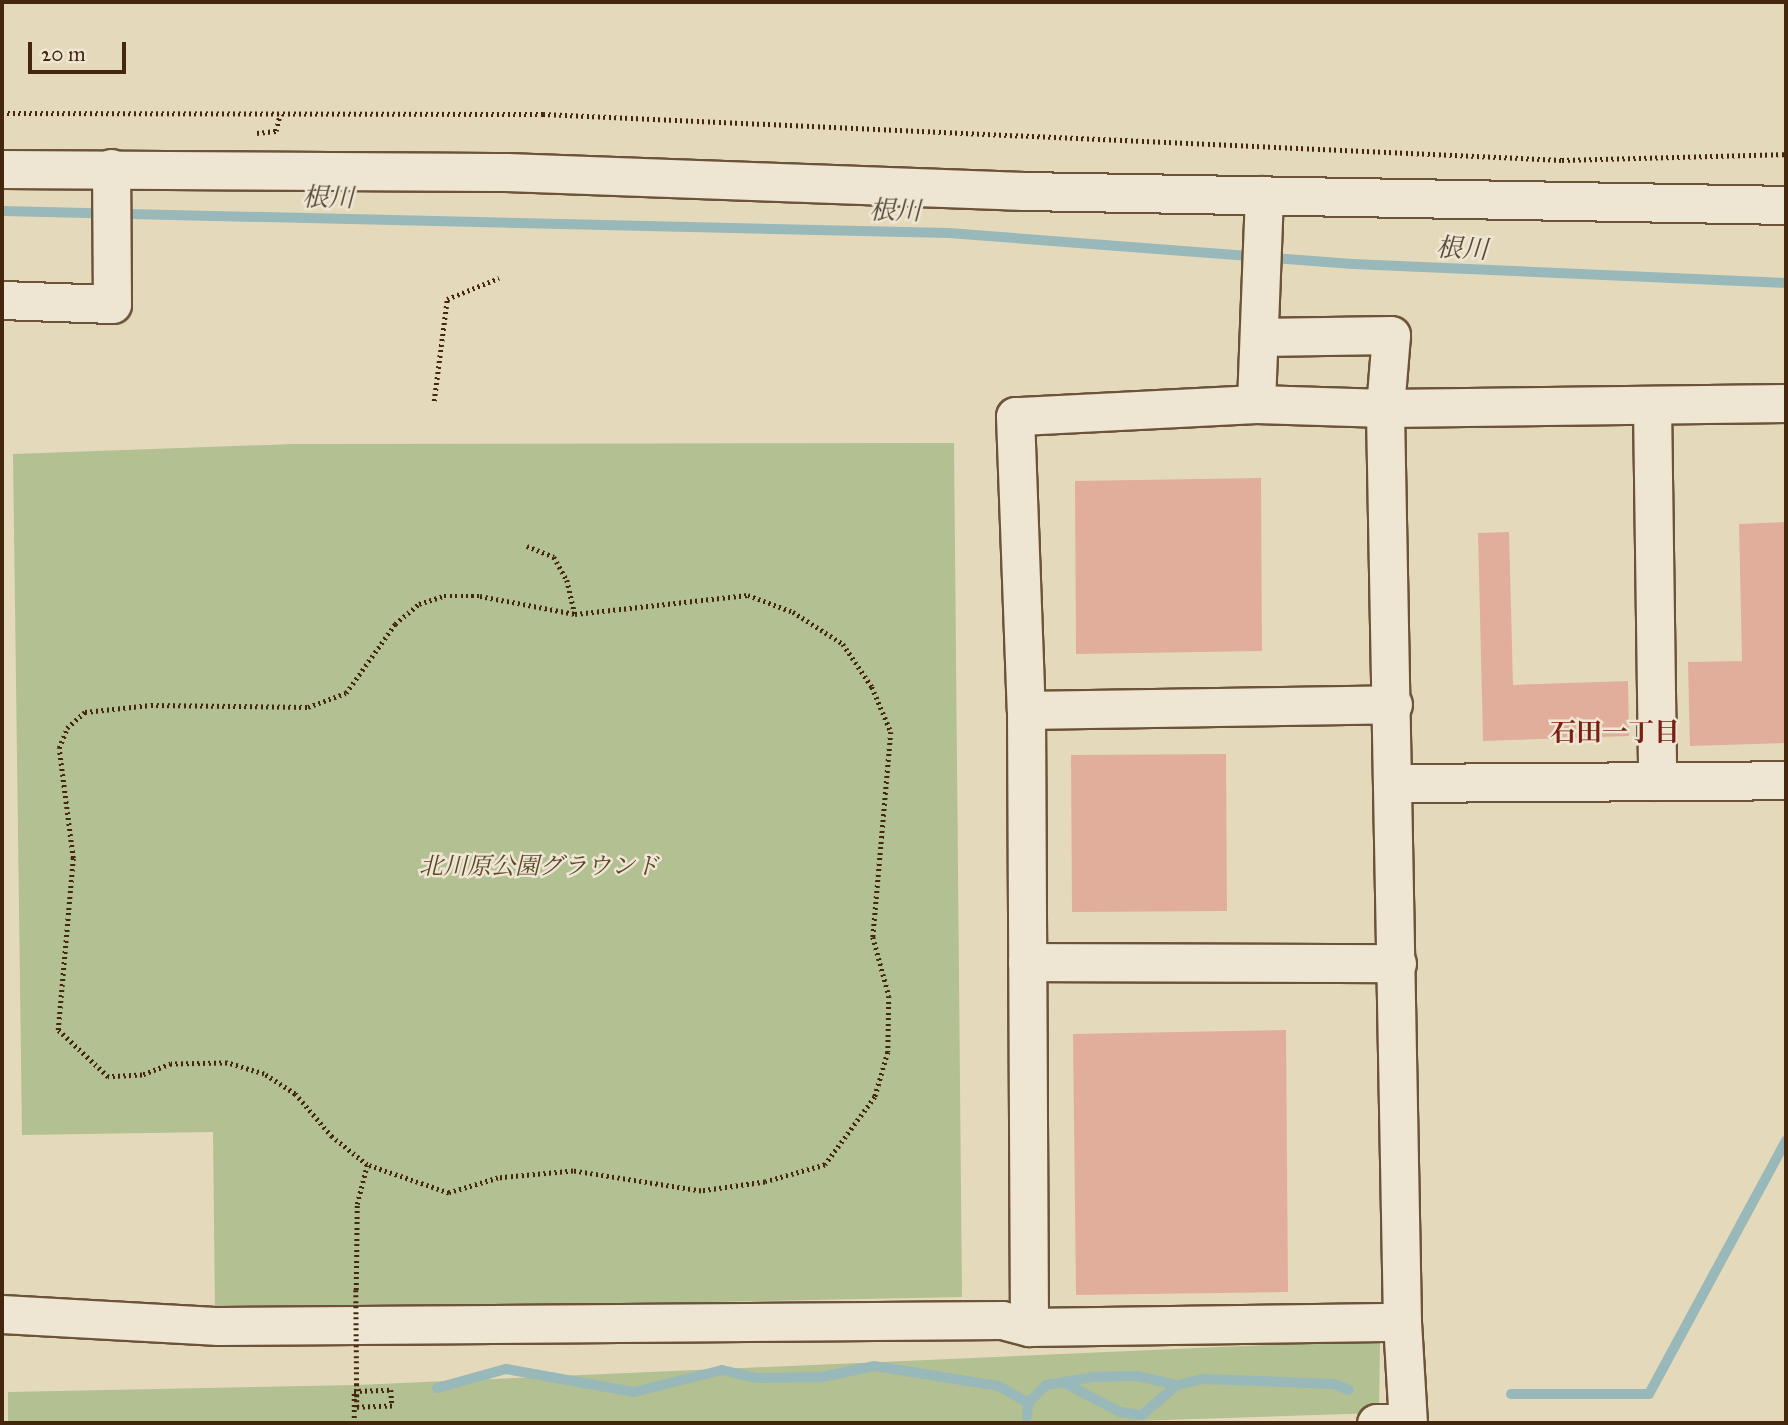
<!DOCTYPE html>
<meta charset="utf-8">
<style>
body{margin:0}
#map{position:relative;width:1788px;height:1425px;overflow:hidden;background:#e5d9bb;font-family:"IM FELL Great Primer","Noto Serif JP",serif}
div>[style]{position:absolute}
.green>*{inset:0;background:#b2c092}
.stream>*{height:10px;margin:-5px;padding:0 5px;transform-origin:5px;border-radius:5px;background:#99b8b9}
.building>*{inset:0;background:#e1ae9c}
.path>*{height:4.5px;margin-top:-2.25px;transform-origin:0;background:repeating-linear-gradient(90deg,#45270e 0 2px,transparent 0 5.5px)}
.roads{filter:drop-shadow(2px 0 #6d5439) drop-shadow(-2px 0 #6d5439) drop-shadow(0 2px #6d5439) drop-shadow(0 -2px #6d5439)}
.minor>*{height:37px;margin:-18.5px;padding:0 18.5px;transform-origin:18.5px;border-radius:18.5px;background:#eee6d3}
.path-bridge>*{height:4.5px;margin-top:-2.25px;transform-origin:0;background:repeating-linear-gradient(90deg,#45270e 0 2px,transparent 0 5.5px)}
span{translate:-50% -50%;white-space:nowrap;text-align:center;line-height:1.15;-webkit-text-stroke:5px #eee6d3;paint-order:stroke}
.park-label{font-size:24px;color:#5b4628;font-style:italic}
.water-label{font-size:26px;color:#5a4b39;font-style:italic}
.neighbourhood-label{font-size:26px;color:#7a1f14;font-weight:700}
.frame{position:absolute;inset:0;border:4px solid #45270e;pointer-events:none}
.scale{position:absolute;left:28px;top:42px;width:98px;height:32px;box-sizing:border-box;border:4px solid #45270e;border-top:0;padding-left:9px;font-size:21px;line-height:24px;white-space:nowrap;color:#45270e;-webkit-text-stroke:5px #eee6d3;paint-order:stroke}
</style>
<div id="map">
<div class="green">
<i style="clip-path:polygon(954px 443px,962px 1297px,215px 1312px,213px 1132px,22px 1135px,13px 454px,294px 444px)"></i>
<i style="clip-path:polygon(1380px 1340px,1379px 1413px,1070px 1423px,8px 1423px,8px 1392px,357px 1385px)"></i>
</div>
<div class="stream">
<i style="left:2px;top:211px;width:947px;rotate:1.33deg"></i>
<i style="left:949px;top:233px;width:405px;rotate:4.4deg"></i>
<i style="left:1353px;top:264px;width:433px;rotate:2.5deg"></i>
<i style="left:1063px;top:1382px;width:64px;rotate:27.8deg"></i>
<i style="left:1120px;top:1412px;width:22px;rotate:8deg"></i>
<i style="left:1142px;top:1415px;width:46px;rotate:-40.6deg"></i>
<i style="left:437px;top:1388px;width:72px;rotate:-15.4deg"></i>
<i style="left:506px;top:1369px;width:130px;rotate:10.2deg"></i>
<i style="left:634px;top:1392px;width:91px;rotate:-14deg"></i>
<i style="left:722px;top:1370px;width:36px;rotate:13deg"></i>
<i style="left:757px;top:1378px;width:65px;rotate:-0.9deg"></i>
<i style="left:822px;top:1377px;width:53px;rotate:-11.9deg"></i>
<i style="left:874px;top:1366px;width:127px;rotate:9.1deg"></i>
<i style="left:999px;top:1386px;width:34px;rotate:30deg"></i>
<i style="left:1028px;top:1403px;width:25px;rotate:-45deg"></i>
<i style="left:1046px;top:1385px;width:49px;rotate:-9.5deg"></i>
<i style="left:1094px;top:1377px;width:43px;rotate:-1.3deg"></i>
<i style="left:1137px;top:1376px;width:41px;rotate:12.7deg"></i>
<i style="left:1177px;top:1385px;width:28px;rotate:-13deg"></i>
<i style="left:1204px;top:1379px;width:130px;rotate:2.2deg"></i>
<i style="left:1334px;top:1384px;width:16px;rotate:22deg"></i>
<i style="left:1511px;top:1394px;width:138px"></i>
<i style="left:1649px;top:1394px;width:288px;rotate:-61.6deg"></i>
<i style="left:1027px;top:1417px;width:14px;rotate:-86deg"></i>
</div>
<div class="building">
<i style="clip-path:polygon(1261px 478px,1262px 651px,1076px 654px,1075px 481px)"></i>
<i style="clip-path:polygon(1786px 522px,1786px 743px,1690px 746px,1688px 662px,1742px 661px,1739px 524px)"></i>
<i style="clip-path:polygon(1509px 532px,1513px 685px,1628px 681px,1629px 736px,1483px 741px,1478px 533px)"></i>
<i style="clip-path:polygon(1226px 754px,1227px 911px,1072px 912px,1071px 755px)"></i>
<i style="clip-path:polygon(1286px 1030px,1288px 1292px,1076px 1295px,1073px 1034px)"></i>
</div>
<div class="path">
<i style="left:2px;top:113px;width:541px;rotate:0.11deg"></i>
<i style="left:543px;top:114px;width:1020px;rotate:2.58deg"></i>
<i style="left:1562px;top:160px;width:224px;rotate:-1.5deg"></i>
<i style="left:257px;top:133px;width:19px;rotate:-6deg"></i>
<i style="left:276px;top:131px;width:17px;rotate:-77deg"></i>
<i style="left:434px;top:401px;width:103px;rotate:-82.7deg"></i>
<i style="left:447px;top:299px;width:56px;rotate:-22deg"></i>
<i style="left:527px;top:546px;width:29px;rotate:22deg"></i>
<i style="left:554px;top:557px;width:26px;rotate:61deg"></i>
<i style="left:567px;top:580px;width:35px;rotate:77deg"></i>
<i style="left:748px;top:595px;width:48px;rotate:20.7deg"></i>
<i style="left:793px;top:612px;width:59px;rotate:32.6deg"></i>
<i style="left:843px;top:644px;width:52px;rotate:56deg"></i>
<i style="left:872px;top:687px;width:49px;rotate:67.1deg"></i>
<i style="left:891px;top:732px;width:206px;rotate:95deg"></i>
<i style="left:873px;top:937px;width:61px;rotate:74.8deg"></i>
<i style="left:889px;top:996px;width:56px;rotate:91deg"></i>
<i style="left:888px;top:1052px;width:47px;rotate:106.1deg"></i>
<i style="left:875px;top:1097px;width:84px;rotate:126.3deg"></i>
<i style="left:825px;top:1165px;width:62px;rotate:164.2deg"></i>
<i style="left:765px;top:1182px;width:65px;rotate:172deg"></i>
<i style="left:701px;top:1191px;width:130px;rotate:-171.1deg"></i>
<i style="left:573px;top:1171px;width:75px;rotate:174.7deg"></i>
<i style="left:498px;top:1178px;width:51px;rotate:163deg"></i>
<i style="left:449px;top:1193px;width:87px;rotate:-161.1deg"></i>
<i style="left:367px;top:1165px;width:45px;rotate:-141.3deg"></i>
<i style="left:332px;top:1137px;width:57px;rotate:-130.7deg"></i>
<i style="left:295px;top:1094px;width:37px;rotate:-147deg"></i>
<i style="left:264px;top:1074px;width:39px;rotate:-163deg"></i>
<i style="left:227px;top:1063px;width:56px;rotate:179deg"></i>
<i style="left:171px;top:1064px;width:31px;rotate:159deg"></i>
<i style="left:142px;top:1075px;width:34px;rotate:177deg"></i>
<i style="left:108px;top:1077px;width:69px;rotate:-136.8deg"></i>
<i style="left:58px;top:1030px;width:173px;rotate:-85deg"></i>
<i style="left:73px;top:858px;width:111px;rotate:-97.3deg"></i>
<i style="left:59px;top:748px;width:22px;rotate:-68deg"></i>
<i style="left:67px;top:728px;width:24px;rotate:-42deg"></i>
<i style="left:85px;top:712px;width:66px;rotate:-6.1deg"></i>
<i style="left:151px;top:705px;width:157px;rotate:0.7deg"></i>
<i style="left:308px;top:707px;width:40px;rotate:-20.2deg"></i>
<i style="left:346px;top:693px;width:85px;rotate:-54.6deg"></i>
<i style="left:395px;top:624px;width:31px;rotate:-40deg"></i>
<i style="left:419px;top:604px;width:26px;rotate:-18deg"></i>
<i style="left:444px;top:596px;width:36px"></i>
<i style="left:480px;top:596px;width:97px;rotate:10.7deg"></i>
<i style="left:575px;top:614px;width:174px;rotate:-6.3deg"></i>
<i style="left:356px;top:1290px;width:86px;rotate:-89.3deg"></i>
<i style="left:357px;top:1204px;width:40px;rotate:-75.6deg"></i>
<i style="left:354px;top:1423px;width:32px;rotate:-90deg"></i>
<i style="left:354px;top:1391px;width:37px;rotate:-2deg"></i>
<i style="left:391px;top:1390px;width:16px;rotate:86deg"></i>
<i style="left:392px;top:1406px;width:35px;rotate:178deg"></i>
</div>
<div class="roads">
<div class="minor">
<i style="left:2px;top:169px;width:504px;rotate:0.34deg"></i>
<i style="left:506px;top:172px;width:518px;rotate:2.1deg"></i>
<i style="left:1024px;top:191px;width:762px;rotate:1.05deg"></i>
<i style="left:1264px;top:195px;width:209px;rotate:92.2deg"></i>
<i style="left:1256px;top:404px;width:129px;rotate:1.8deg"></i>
<i style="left:1385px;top:408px;width:401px;rotate:-0.7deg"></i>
<i style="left:2px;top:300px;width:110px;rotate:2.1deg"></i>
<i style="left:112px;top:304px;width:136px;rotate:-90.4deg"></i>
<i style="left:1256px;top:404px;width:241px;rotate:177.1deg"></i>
<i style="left:1015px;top:416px;width:294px;rotate:87.9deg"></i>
<i style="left:1026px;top:710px;width:617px;rotate:89.72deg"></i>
<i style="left:1029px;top:1327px;width:373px;rotate:-0.8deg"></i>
<i style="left:1402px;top:1322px;width:914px;rotate:-91.07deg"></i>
<i style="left:1385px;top:408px;width:73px;rotate:-85.3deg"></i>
<i style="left:1391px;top:335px;width:132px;rotate:179.1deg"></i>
<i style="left:1652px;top:405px;width:376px;rotate:89.2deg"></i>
<i style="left:1026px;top:710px;width:367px;rotate:-0.9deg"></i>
<i style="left:1395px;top:783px;width:391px;rotate:-0.4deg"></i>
<i style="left:1027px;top:962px;width:370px;rotate:0.2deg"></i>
<i style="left:2px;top:1314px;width:217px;rotate:3.2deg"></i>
<i style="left:219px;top:1326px;width:783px;rotate:-0.44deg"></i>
<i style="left:1002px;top:1320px;width:28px;rotate:15deg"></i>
<i style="left:1402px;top:1322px;width:101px;rotate:86.6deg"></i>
<i style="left:1376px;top:1423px;width:27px"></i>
</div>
</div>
<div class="path-bridge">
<i style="left:356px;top:1290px;width:117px;rotate:89.5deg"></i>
</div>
<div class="park-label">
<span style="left:539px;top:867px">北川原公園グラウンド</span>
</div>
<div class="water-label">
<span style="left:328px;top:198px;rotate:1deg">根川</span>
<span style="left:895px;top:211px;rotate:1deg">根川</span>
<span style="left:1462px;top:249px;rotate:3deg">根川</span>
</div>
<div class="neighbourhood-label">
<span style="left:1615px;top:733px">石田一丁目</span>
</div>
<div class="frame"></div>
<div class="scale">20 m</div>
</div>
